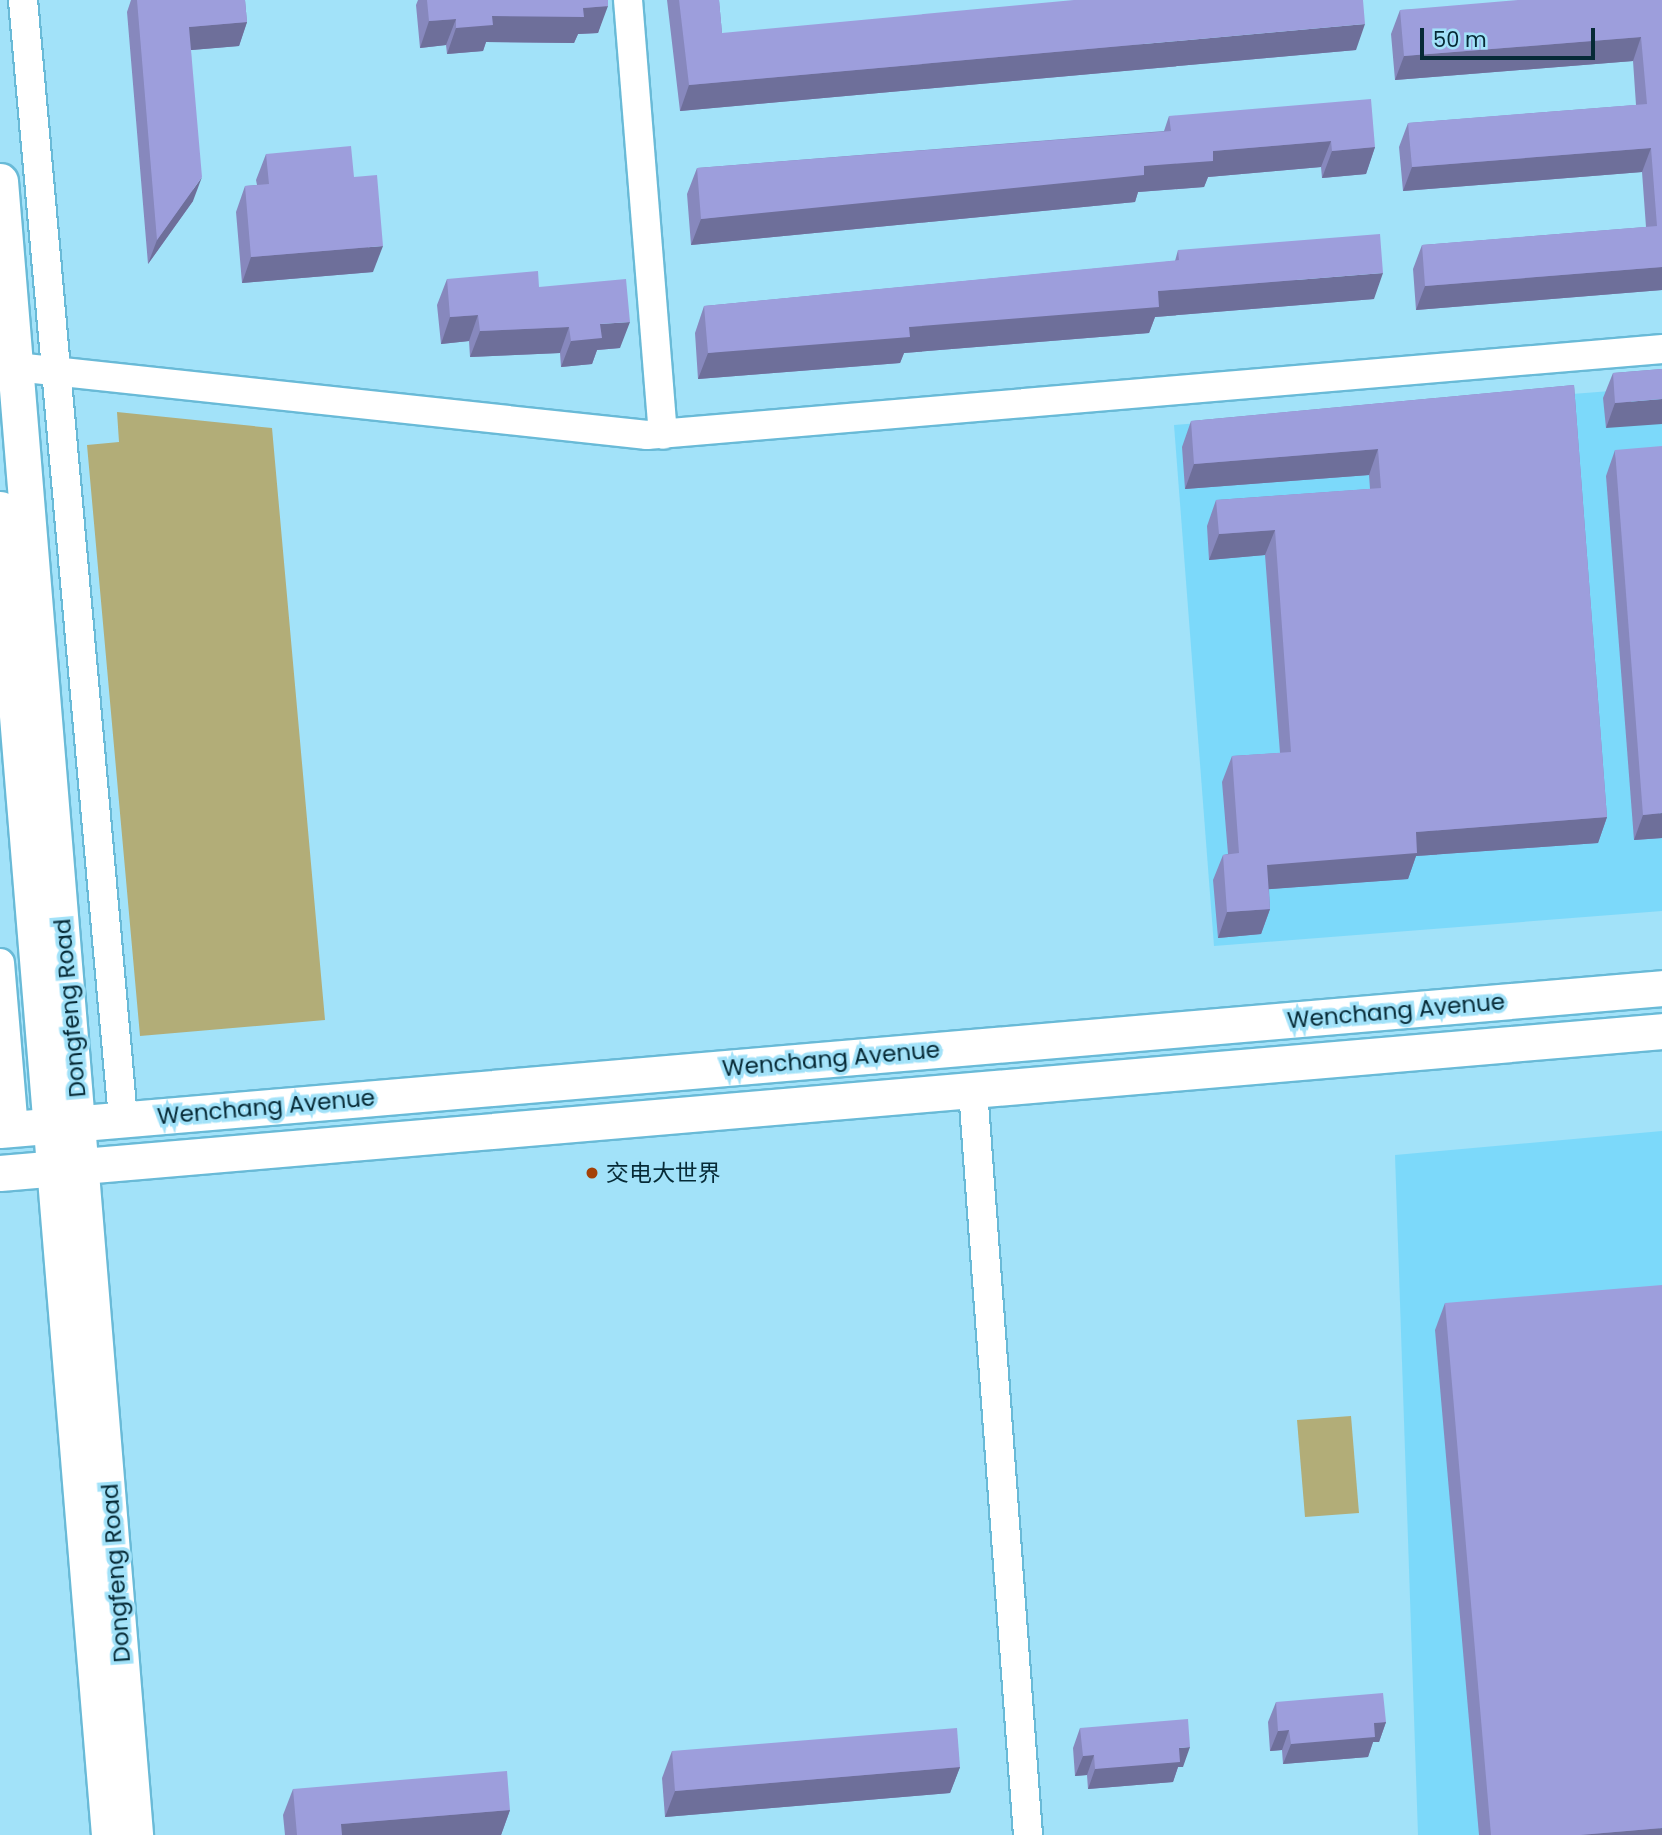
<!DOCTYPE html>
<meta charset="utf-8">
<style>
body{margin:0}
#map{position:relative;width:1662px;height:1835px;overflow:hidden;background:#a2e2f9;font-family:Poppins,"Noto Sans SC",sans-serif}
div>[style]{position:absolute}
.built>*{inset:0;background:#7cd9fa}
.green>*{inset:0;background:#b2ad78}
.roads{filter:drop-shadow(2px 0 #69bad7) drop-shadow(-2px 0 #69bad7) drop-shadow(0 2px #69bad7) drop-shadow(0 -2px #69bad7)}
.minor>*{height:28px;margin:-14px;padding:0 14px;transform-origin:14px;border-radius:14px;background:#fff}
.major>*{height:35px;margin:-17.5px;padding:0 17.5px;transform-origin:17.5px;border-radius:17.5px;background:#fff}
.wall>*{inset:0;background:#8788bd}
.shaded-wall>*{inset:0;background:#6e6f9a}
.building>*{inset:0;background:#9d9edc}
.dots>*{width:19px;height:19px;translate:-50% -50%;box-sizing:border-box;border:4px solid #a2e2f9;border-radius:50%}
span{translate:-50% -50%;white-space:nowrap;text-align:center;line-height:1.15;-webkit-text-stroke:7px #a2e2f9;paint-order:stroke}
.street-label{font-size:23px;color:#062a36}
.poi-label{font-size:23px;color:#062a36}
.left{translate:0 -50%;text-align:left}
.scale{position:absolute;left:1420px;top:28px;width:175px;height:32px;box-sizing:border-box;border:4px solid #062a36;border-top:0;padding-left:9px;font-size:21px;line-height:24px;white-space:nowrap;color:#062a36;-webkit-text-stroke:5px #a2e2f9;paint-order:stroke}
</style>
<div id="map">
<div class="built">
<i style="clip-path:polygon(1662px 387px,1662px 911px,1214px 946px,1174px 425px)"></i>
<i style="clip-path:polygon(1662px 1131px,1662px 1835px,1418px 1835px,1395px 1155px)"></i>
</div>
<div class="green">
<i style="clip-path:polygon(117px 412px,272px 428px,325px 1020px,140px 1036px,87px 445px,119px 442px)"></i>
<i style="clip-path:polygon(1351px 1416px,1359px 1513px,1305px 1517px,1297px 1420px)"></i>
</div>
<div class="roads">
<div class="minor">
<i style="left:23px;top:0;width:1123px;rotate:84.89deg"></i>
<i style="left:628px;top:0;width:436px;rotate:85.4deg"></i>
<i style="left:16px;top:367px;width:635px;rotate:6.15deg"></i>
<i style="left:647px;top:435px;width:1019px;rotate:-4.84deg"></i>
<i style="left:0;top:963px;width:166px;rotate:85.2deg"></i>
<i style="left:973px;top:1090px;width:747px;rotate:85.78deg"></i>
</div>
<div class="major">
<i style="left:0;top:181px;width:1660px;rotate:85.33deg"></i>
<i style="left:0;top:509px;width:1330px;rotate:85.3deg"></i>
<i style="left:0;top:1130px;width:1668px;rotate:-4.88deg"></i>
<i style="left:0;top:1173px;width:1668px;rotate:-4.88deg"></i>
</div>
</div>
<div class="wall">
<i style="clip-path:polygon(131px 0,245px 0,247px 22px,239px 46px,191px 50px,193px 201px,148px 264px,127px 12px)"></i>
<i style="clip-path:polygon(418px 0,608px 0,598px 33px,578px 34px,574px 43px,486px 42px,483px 51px,447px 54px,446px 45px,420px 48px,416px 5px)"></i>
<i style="clip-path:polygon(667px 0,719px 0,722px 33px,1356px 50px,680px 111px)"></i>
<i style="clip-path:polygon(1662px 0,1662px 290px,1416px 310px,1413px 269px,1422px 245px,1646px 227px,1642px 172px,1403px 191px,1399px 147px,1408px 123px,1636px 105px,1633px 61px,1395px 80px,1391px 34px,1400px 10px)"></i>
<i style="clip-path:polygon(1169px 116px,1375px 147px,1366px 174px,1322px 178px,1321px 167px,1208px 177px,1204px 187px,1138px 192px,1135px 202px,691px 245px,687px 194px,697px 168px,1164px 131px)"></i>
<i style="clip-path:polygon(266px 154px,354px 177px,373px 272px,242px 283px,236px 212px,245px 186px,257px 185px,256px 180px)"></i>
<i style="clip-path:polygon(1178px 250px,1374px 299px,1155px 317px,1149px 333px,904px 353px,900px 363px,698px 379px,695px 333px,704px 306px,1175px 261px)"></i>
<i style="clip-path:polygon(447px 279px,539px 287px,620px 348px,597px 350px,592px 364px,561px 367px,560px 353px,470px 357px,469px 341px,441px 344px,437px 305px)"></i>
<i style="clip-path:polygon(1662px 369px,1606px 428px,1603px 398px,1613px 373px)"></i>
<i style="clip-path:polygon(1574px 385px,1607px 817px,1598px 843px,1416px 856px,1408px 879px,1269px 889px,1270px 909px,1261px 934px,1218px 938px,1213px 880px,1223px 855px,1228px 854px,1222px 782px,1232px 756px,1280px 753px,1265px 555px,1209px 560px,1207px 526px,1216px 500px,1370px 489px,1369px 475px,1185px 489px,1182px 447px,1191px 421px)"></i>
<i style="clip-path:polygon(1615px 450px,1662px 838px,1634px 840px,1606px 476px)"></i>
<i style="clip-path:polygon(1445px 1303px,1662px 1835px,1479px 1835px,1435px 1330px)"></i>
<i style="clip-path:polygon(1276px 1702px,1386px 1722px,1379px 1742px,1373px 1742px,1368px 1757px,1283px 1764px,1282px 1750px,1270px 1751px,1268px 1722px)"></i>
<i style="clip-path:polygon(1080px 1728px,1183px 1767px,1178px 1767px,1173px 1782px,1088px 1789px,1087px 1775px,1075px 1776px,1073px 1748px)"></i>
<i style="clip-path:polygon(672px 1751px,960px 1767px,950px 1793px,665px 1817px,662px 1778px)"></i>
<i style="clip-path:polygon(293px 1789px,510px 1810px,501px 1835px,285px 1835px,283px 1815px)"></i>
</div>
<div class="shaded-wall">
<i style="clip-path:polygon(608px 6px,598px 33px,578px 34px,574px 43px,486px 42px,483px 51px,447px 54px,456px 28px,492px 16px)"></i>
<i style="clip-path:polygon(456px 19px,446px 45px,420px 48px,429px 21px)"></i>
<i style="clip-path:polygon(247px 22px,239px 46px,180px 51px,189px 27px)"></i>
<i style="clip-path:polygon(1365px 24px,1356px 50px,680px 111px,689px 85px)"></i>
<i style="clip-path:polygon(1641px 37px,1633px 61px,1395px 80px,1404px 56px)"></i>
<i style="clip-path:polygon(1331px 141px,1321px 167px,1208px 177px,1204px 187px,1138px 192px,1135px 202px,691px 245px,701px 219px,1144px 166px,1213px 151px)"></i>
<i style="clip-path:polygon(1375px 147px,1366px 174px,1322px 178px,1332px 151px)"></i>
<i style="clip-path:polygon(1651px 148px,1642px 172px,1403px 191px,1412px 167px)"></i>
<i style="clip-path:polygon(202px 177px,193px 201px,148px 264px,157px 240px)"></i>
<i style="clip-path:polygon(383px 246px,373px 272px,242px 283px,251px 257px)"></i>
<i style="clip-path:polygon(1662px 267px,1662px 290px,1416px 310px,1425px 286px)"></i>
<i style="clip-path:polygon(1383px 273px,1374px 299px,1155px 317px,1149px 333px,904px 353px,900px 363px,698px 379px,708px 353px,909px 327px,1158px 291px)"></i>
<i style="clip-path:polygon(478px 315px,469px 341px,441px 344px,450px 317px)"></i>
<i style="clip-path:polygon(630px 322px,620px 348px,597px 350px,592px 364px,561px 367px,571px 341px,600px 324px)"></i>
<i style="clip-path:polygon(569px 327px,560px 353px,470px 357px,480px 331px)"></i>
<i style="clip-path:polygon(1662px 399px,1662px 424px,1606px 428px,1615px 403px)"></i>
<i style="clip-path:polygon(1378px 449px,1369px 475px,1185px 489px,1194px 464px)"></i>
<i style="clip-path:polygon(1275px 530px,1265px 555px,1209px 560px,1219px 534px)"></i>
<i style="clip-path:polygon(1662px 813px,1662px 838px,1634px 840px,1643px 815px)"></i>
<i style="clip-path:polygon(1607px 817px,1598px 843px,1416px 856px,1408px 879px,1258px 890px,1267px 865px,1416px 832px)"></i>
<i style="clip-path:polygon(1270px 909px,1261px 934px,1218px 938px,1227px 912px)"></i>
<i style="clip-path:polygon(1386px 1722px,1379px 1742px,1373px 1742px,1368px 1757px,1283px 1764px,1291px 1744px,1374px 1723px)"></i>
<i style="clip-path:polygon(1289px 1730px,1282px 1750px,1270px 1751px,1278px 1731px)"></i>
<i style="clip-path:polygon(1190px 1747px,1183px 1767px,1178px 1767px,1173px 1782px,1088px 1789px,1095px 1769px,1179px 1748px)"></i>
<i style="clip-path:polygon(1094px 1755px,1087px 1775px,1075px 1776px,1083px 1756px)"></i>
<i style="clip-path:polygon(960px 1767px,950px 1793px,665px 1817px,675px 1791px)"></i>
<i style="clip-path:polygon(510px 1810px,501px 1835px,337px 1835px,341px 1824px)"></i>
<i style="clip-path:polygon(1662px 1828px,1662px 1835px,1580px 1835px)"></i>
</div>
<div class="building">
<i style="clip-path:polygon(137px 0,245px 0,247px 22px,189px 27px,202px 177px,157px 240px)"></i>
<i style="clip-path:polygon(427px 0,608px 0,608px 6px,583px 8px,584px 17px,492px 16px,493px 25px,456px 28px,456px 19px,429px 21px)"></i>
<i style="clip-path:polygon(679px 0,719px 0,722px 33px,1074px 0,1363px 0,1365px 24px,689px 85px)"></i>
<i style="clip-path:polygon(1518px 0,1662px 0,1662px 267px,1425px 286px,1422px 245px,1657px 226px,1651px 148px,1412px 167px,1408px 123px,1647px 104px,1641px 37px,1404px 56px,1400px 10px)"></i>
<i style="clip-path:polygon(1371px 99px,1375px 147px,1332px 151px,1331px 141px,1213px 151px,1213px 161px,1144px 166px,1144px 175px,701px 219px,697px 168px,1171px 131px,1169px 116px)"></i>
<i style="clip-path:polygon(351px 146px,354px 177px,377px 175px,383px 246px,251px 257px,245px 186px,269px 184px,266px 154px)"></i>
<i style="clip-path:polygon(1380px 234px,1383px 273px,1158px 291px,1159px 307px,909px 327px,910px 337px,708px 353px,704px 306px,1179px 260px,1178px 250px)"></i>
<i style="clip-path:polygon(538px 271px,539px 287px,626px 279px,630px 322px,600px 324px,602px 338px,571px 341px,569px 327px,480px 331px,478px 315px,450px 317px,447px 279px)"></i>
<i style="clip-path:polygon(1662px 369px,1662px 399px,1615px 403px,1613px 373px)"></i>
<i style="clip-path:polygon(1574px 385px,1607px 817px,1416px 832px,1417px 853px,1267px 865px,1270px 909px,1227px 912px,1223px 855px,1239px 853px,1232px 756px,1291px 752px,1275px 530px,1219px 534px,1216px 500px,1381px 488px,1378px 449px,1194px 464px,1191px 421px)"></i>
<i style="clip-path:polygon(1662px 446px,1662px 813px,1643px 815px,1615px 450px)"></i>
<i style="clip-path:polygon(1662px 1285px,1662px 1828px,1580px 1835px,1491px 1835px,1445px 1303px)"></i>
<i style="clip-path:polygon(1383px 1693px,1386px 1722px,1374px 1723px,1375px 1737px,1291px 1744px,1289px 1730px,1278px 1731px,1276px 1702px)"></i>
<i style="clip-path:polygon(1188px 1719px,1190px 1747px,1179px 1748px,1180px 1762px,1095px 1769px,1094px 1755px,1083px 1756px,1080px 1728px)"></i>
<i style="clip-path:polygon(957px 1728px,960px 1767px,675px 1791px,672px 1751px)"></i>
<i style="clip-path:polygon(507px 1771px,510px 1810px,341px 1824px,342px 1835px,297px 1835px,293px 1789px)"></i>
</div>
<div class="dots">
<i style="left:592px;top:1173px;background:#a44108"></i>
</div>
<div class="street-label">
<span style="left:70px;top:1008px;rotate:-95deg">Dongfeng Road</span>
<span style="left:1396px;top:1011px;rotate:-5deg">Wenchang Avenue</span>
<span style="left:831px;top:1059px;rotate:-5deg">Wenchang Avenue</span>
<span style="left:266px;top:1107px;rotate:-5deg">Wenchang Avenue</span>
<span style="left:116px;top:1573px;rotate:-94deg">Dongfeng Road</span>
</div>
<div class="poi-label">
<span class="left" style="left:606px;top:1173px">交电大世界</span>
</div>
<div class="scale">50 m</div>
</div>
